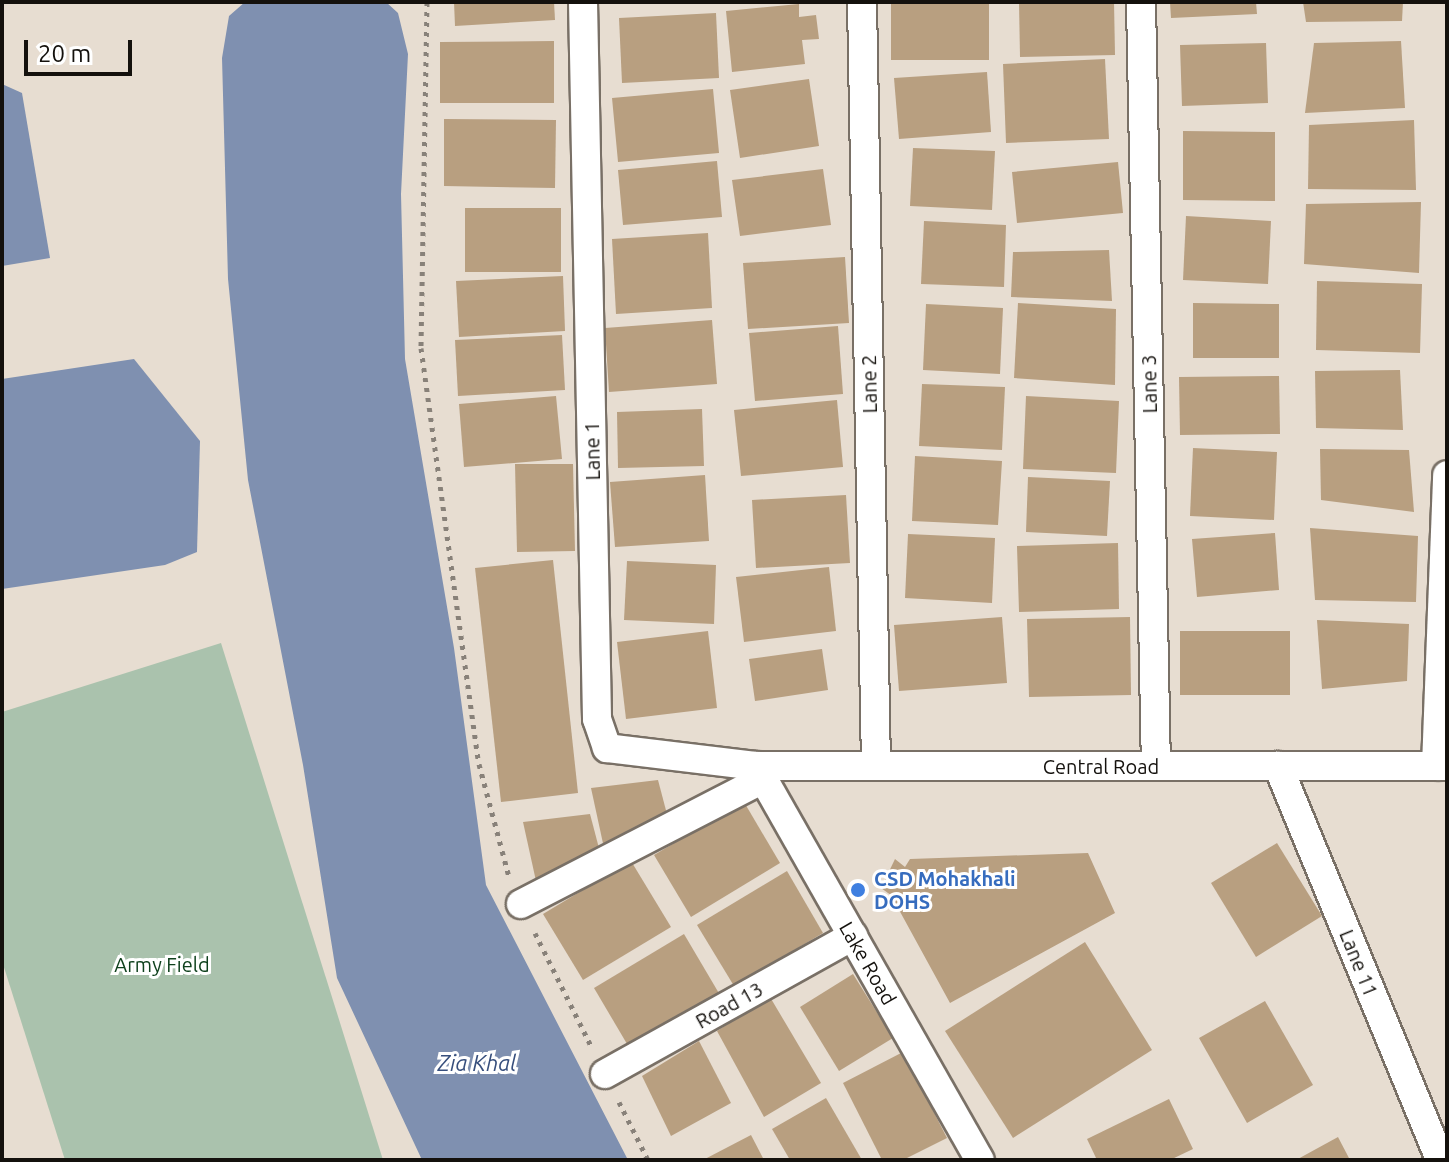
<!DOCTYPE html>
<style>
body{margin:0}
#map{position:relative;width:1449px;height:1162px;overflow:hidden;background:#e7ddd1;font-family:Ubuntu,sans-serif}
div>[style]{position:absolute}
.green>*{inset:0;background:#aac2ad}
.water>*{inset:0;background:#7f90b0}
.building>*{inset:0;background:#b89f80}
.path>*{height:5px;margin-top:-2.5px;transform-origin:0;background:repeating-linear-gradient(90deg,#888179 0 4px,transparent 0 10px)}
.roads{filter:drop-shadow(2px 0 #797066) drop-shadow(-2px 0 #797066) drop-shadow(0 2px #797066) drop-shadow(0 -2px #797066)}
.street>*{height:28px;margin:-14px;padding:0 14px;transform-origin:14px;border-radius:14px;background:#fff}
.dots>*{width:22px;height:22px;translate:-50% -50%;box-sizing:border-box;border:4px solid #fff;border-radius:50%}
span{translate:-50% -50%;white-space:nowrap;text-align:center;line-height:1.15;-webkit-text-stroke:6px #fff;paint-order:stroke}
.street-label{font-size:20px;color:#14110d}
.shop-label{font-size:20px;color:#366cbe;font-weight:700}
.left{translate:0 -50%;text-align:left}
.park-label{font-size:20px;color:#0f411d}
.water-label{font-size:22px;color:#374f7d;font-style:italic}
.frame{position:absolute;inset:0;border:4px solid #14110d;pointer-events:none}
.scale{position:absolute;left:24px;top:40px;width:108px;height:36px;box-sizing:border-box;border:4px solid #14110d;border-top:0;padding-left:10px;font-size:24px;line-height:28px;white-space:nowrap;color:#14110d;-webkit-text-stroke:6px #fff;paint-order:stroke}
</style>
<div id="map">
<div class="green">
<i style="clip-path:polygon(221px 643px,383px 1160px,65px 1160px,2px 961px,2px 712px)"></i>
</div>
<div class="water">
<i style="clip-path:polygon(245px 2px,386px 2px,398px 13px,408px 54px,401px 194px,405px 359px,454px 648px,486px 885px,628px 1160px,422px 1160px,337px 978px,303px 765px,248px 480px,228px 279px,222px 58px,229px 16px)"></i>
<i style="clip-path:polygon(2px 84px,22px 93px,50px 258px,2px 266px)"></i>
<i style="clip-path:polygon(134px 359px,200px 441px,197px 552px,165px 565px,2px 589px,2px 379px)"></i>
</div>
<div class="building">
<i style="clip-path:polygon(454px 2px,554px 2px,555px 20px,455px 26px)"></i>
<i style="clip-path:polygon(891px 2px,989px 2px,989px 60px,891px 60px)"></i>
<i style="clip-path:polygon(1019px 2px,1114px 2px,1115px 55px,1020px 57px)"></i>
<i style="clip-path:polygon(1170px 2px,1256px 2px,1257px 14px,1171px 18px)"></i>
<i style="clip-path:polygon(1303px 2px,1403px 2px,1402px 21px,1306px 22px)"></i>
<i style="clip-path:polygon(799px 4px,799px 17px,816px 15px,819px 39px,802px 40px,805px 64px,732px 72px,726px 11px)"></i>
<i style="clip-path:polygon(716px 13px,719px 78px,622px 83px,619px 18px)"></i>
<i style="clip-path:polygon(554px 41px,554px 103px,440px 103px,440px 42px)"></i>
<i style="clip-path:polygon(1401px 41px,1405px 108px,1305px 113px,1314px 43px)"></i>
<i style="clip-path:polygon(1266px 43px,1268px 103px,1182px 106px,1180px 45px)"></i>
<i style="clip-path:polygon(1105px 59px,1109px 139px,1006px 143px,1003px 64px)"></i>
<i style="clip-path:polygon(987px 72px,991px 132px,899px 139px,894px 78px)"></i>
<i style="clip-path:polygon(809px 79px,819px 146px,740px 158px,730px 90px)"></i>
<i style="clip-path:polygon(713px 89px,719px 153px,618px 162px,612px 98px)"></i>
<i style="clip-path:polygon(444px 119px,556px 120px,555px 188px,444px 186px)"></i>
<i style="clip-path:polygon(1414px 120px,1416px 190px,1308px 189px,1309px 125px)"></i>
<i style="clip-path:polygon(1183px 131px,1275px 132px,1275px 201px,1183px 200px)"></i>
<i style="clip-path:polygon(913px 148px,995px 151px,992px 210px,910px 206px)"></i>
<i style="clip-path:polygon(717px 161px,722px 217px,623px 225px,618px 170px)"></i>
<i style="clip-path:polygon(1118px 162px,1123px 213px,1017px 223px,1012px 172px)"></i>
<i style="clip-path:polygon(823px 169px,831px 225px,740px 236px,732px 180px)"></i>
<i style="clip-path:polygon(1421px 202px,1419px 273px,1304px 264px,1306px 204px)"></i>
<i style="clip-path:polygon(465px 208px,561px 208px,561px 272px,465px 272px)"></i>
<i style="clip-path:polygon(1186px 216px,1271px 221px,1268px 284px,1183px 280px)"></i>
<i style="clip-path:polygon(924px 221px,1006px 225px,1004px 287px,921px 284px)"></i>
<i style="clip-path:polygon(708px 233px,712px 308px,616px 314px,612px 239px)"></i>
<i style="clip-path:polygon(1109px 250px,1112px 301px,1011px 297px,1013px 252px)"></i>
<i style="clip-path:polygon(845px 257px,849px 323px,748px 329px,743px 263px)"></i>
<i style="clip-path:polygon(563px 276px,565px 331px,459px 337px,456px 281px)"></i>
<i style="clip-path:polygon(1317px 281px,1422px 284px,1420px 353px,1316px 350px)"></i>
<i style="clip-path:polygon(1018px 303px,1116px 309px,1115px 385px,1014px 378px)"></i>
<i style="clip-path:polygon(1193px 303px,1279px 304px,1279px 358px,1193px 358px)"></i>
<i style="clip-path:polygon(926px 304px,1003px 308px,1000px 374px,923px 370px)"></i>
<i style="clip-path:polygon(712px 320px,717px 384px,609px 392px,605px 328px)"></i>
<i style="clip-path:polygon(838px 326px,843px 394px,755px 401px,749px 333px)"></i>
<i style="clip-path:polygon(562px 335px,565px 390px,458px 396px,455px 340px)"></i>
<i style="clip-path:polygon(1400px 370px,1403px 430px,1316px 428px,1315px 371px)"></i>
<i style="clip-path:polygon(1279px 376px,1280px 434px,1180px 435px,1179px 377px)"></i>
<i style="clip-path:polygon(922px 384px,1005px 387px,1002px 450px,919px 446px)"></i>
<i style="clip-path:polygon(556px 396px,562px 459px,464px 467px,459px 404px)"></i>
<i style="clip-path:polygon(1026px 396px,1119px 401px,1116px 473px,1023px 469px)"></i>
<i style="clip-path:polygon(837px 400px,843px 467px,741px 476px,734px 410px)"></i>
<i style="clip-path:polygon(702px 409px,704px 466px,618px 468px,617px 412px)"></i>
<i style="clip-path:polygon(1193px 448px,1277px 452px,1274px 520px,1190px 516px)"></i>
<i style="clip-path:polygon(1320px 449px,1409px 450px,1414px 512px,1321px 500px)"></i>
<i style="clip-path:polygon(915px 456px,1002px 461px,998px 525px,912px 521px)"></i>
<i style="clip-path:polygon(515px 464px,573px 464px,575px 551px,517px 552px)"></i>
<i style="clip-path:polygon(705px 475px,709px 541px,615px 547px,610px 482px)"></i>
<i style="clip-path:polygon(1028px 477px,1110px 481px,1107px 536px,1026px 532px)"></i>
<i style="clip-path:polygon(846px 495px,850px 563px,756px 568px,752px 500px)"></i>
<i style="clip-path:polygon(1310px 528px,1418px 536px,1416px 602px,1315px 600px)"></i>
<i style="clip-path:polygon(1275px 533px,1279px 590px,1197px 597px,1192px 539px)"></i>
<i style="clip-path:polygon(908px 534px,995px 538px,992px 603px,905px 598px)"></i>
<i style="clip-path:polygon(1118px 543px,1119px 609px,1019px 612px,1017px 546px)"></i>
<i style="clip-path:polygon(553px 560px,578px 793px,501px 802px,475px 568px)"></i>
<i style="clip-path:polygon(627px 561px,716px 565px,714px 624px,624px 620px)"></i>
<i style="clip-path:polygon(829px 567px,836px 631px,744px 642px,736px 577px)"></i>
<i style="clip-path:polygon(1002px 617px,1007px 683px,899px 691px,894px 625px)"></i>
<i style="clip-path:polygon(1130px 617px,1131px 695px,1029px 697px,1027px 619px)"></i>
<i style="clip-path:polygon(1317px 620px,1409px 624px,1407px 681px,1322px 689px)"></i>
<i style="clip-path:polygon(708px 631px,717px 708px,626px 719px,617px 642px)"></i>
<i style="clip-path:polygon(1180px 631px,1290px 631px,1290px 695px,1180px 695px)"></i>
<i style="clip-path:polygon(822px 649px,828px 690px,755px 701px,749px 659px)"></i>
<i style="clip-path:polygon(658px 780px,668px 818px,604px 848px,591px 788px)"></i>
<i style="clip-path:polygon(744px 802px,780px 863px,691px 917px,654px 855px)"></i>
<i style="clip-path:polygon(590px 814px,600px 852px,536px 881px,523px 822px)"></i>
<i style="clip-path:polygon(1277px 843px,1322px 916px,1256px 957px,1211px 883px)"></i>
<i style="clip-path:polygon(1088px 853px,1115px 913px,950px 1003px,898px 908px,891px 904px,895px 898px,881px 888px,895px 859px,905px 867px,910px 859px)"></i>
<i style="clip-path:polygon(631px 861px,671px 927px,583px 980px,543px 914px)"></i>
<i style="clip-path:polygon(787px 871px,823px 933px,734px 986px,697px 925px)"></i>
<i style="clip-path:polygon(684px 934px,720px 995px,630px 1049px,594px 988px)"></i>
<i style="clip-path:polygon(1085px 942px,1152px 1050px,1013px 1138px,945px 1031px)"></i>
<i style="clip-path:polygon(853px 974px,893px 1038px,839px 1071px,800px 1007px)"></i>
<i style="clip-path:polygon(770px 997px,821px 1083px,764px 1117px,717px 1031px)"></i>
<i style="clip-path:polygon(1265px 1001px,1313px 1085px,1247px 1123px,1199px 1038px)"></i>
<i style="clip-path:polygon(699px 1041px,731px 1103px,671px 1136px,642px 1076px)"></i>
<i style="clip-path:polygon(903px 1052px,947px 1138px,903px 1160px,882px 1160px,843px 1083px)"></i>
<i style="clip-path:polygon(826px 1098px,862px 1160px,790px 1160px,772px 1129px)"></i>
<i style="clip-path:polygon(1169px 1099px,1193px 1149px,1170px 1160px,1097px 1160px,1087px 1139px)"></i>
<i style="clip-path:polygon(751px 1135px,764px 1160px,703px 1160px)"></i>
<i style="clip-path:polygon(1338px 1137px,1350px 1160px,1296px 1160px)"></i>
</div>
<div class="path">
<i style="left:427px;top:2px;width:346px;rotate:91deg"></i>
<i style="left:421px;top:348px;width:420px;rotate:82.1deg"></i>
<i style="left:479px;top:764px;width:117px;rotate:75.1deg"></i>
<i style="left:535px;top:933px;width:126px;rotate:63.6deg"></i>
<i style="left:619px;top:1102px;width:65px;rotate:63.4deg"></i>
</div>
<div class="roads">
<div class="street">
<i style="left:583px;top:2px;width:717px;rotate:88.88deg"></i>
<i style="left:597px;top:719px;width:31px;rotate:71deg"></i>
<i style="left:607px;top:748px;width:150px;rotate:6.9deg"></i>
<i style="left:756px;top:766px;width:691px"></i>
<i style="left:862px;top:2px;width:763px;rotate:88.95deg"></i>
<i style="left:1141px;top:2px;width:764px;rotate:88.88deg"></i>
<i style="left:756px;top:766px;width:453px;rotate:60.4deg"></i>
<i style="left:1278px;top:766px;width:426px;rotate:67.6deg"></i>
<i style="left:1436px;top:766px;width:291px;rotate:-87.8deg"></i>
<i style="left:521px;top:904px;width:272px;rotate:-27.3deg"></i>
<i style="left:605px;top:1074px;width:284px;rotate:-29.1deg"></i>
</div>
</div>
<div class="dots">
<i style="left:858px;top:890px;background:#3f7fe0"></i>
</div>
<div class="street-label">
<span style="left:869px;top:384px;rotate:-91deg">Lane 2</span>
<span style="left:1149px;top:384px;rotate:-91deg">Lane 3</span>
<span style="left:592px;top:451px;rotate:-91deg">Lane 1</span>
<span style="left:1101px;top:766px">Central Road</span>
<span style="left:868px;top:963px;rotate:60deg">Lake Road</span>
<span style="left:1359px;top:963px;rotate:68deg">Lane 11</span>
<span style="left:729px;top:1005px;rotate:-29deg">Road 13</span>
</div>
<div class="shop-label">
<span class="left" style="left:874px;top:890px">CSD Mohakhali<br>DOHS</span>
</div>
<div class="park-label">
<span style="left:162px;top:964px">Army Field</span>
</div>
<div class="water-label">
<span style="left:477px;top:1063px">Zia Khal</span>
</div>
<div class="frame"></div>
<div class="scale">20 m</div>
</div>
